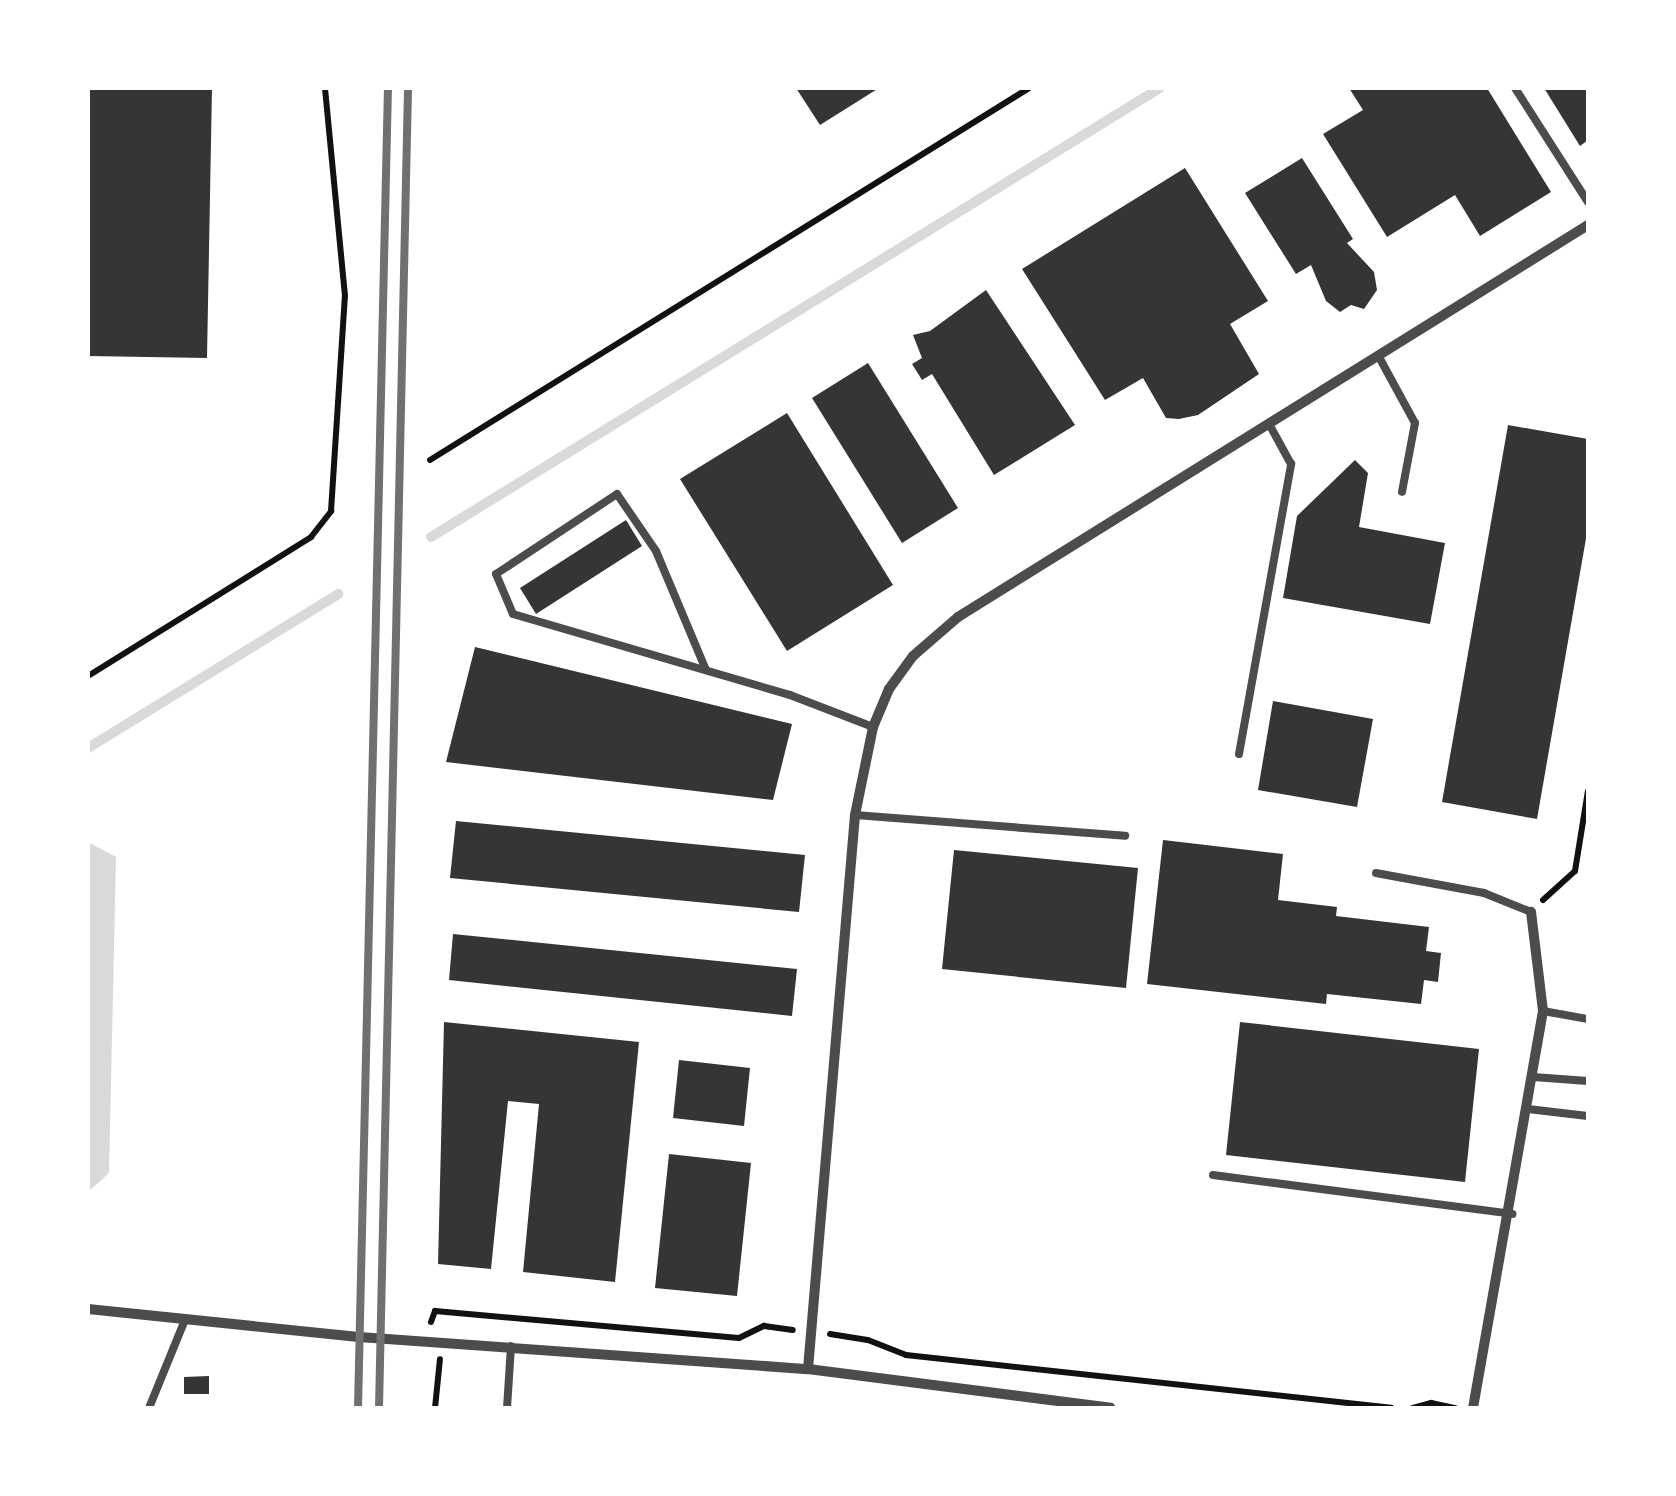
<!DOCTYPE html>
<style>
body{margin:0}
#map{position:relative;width:1676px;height:1496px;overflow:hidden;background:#fff;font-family:"Zilla Slab",serif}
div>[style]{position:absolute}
.water>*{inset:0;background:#d9d9d9}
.stream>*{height:10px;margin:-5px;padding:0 5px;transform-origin:5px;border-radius:5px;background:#d9d9d9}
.building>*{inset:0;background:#353535}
.path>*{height:6px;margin:-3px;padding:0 3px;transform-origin:3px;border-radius:3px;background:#111}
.service>*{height:8px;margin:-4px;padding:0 4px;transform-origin:4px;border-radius:4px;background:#4c4c4c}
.minor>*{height:10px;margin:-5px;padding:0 5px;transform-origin:5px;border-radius:5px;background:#4c4c4c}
.rail>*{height:8px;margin:-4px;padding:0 4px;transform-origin:4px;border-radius:4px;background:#707070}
span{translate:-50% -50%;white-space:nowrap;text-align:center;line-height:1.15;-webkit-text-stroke:8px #fff;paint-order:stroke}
.frame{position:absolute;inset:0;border:90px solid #fff;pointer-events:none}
</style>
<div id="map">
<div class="water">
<i style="clip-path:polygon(88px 842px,116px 857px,109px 1173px,88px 1192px)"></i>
</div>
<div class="stream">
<i style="left:431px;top:537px;width:856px;rotate:-31.63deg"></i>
<i style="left:88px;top:748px;width:294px;rotate:-31.6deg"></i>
</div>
<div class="building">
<i style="clip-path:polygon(88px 88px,212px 88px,207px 358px,88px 356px)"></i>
<i style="clip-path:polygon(796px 88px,879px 88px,820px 125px)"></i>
<i style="clip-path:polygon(1349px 88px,1487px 88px,1551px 192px,1480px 236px,1455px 195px,1387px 237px,1323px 134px,1363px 110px)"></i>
<i style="clip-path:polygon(1544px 88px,1588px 88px,1588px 140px,1580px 146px)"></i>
<i style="clip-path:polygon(1302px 158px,1353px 239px,1347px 243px,1374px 272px,1377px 290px,1364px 309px,1351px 305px,1340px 312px,1326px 301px,1311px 265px,1296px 274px,1245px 193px)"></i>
<i style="clip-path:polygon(1185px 168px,1268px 301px,1230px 324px,1259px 374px,1198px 415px,1179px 419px,1166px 418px,1143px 378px,1105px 400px,1022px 269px)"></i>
<i style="clip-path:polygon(986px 290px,1075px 425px,994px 475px,932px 374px,922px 380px,912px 364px,922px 358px,913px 335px,930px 331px)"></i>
<i style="clip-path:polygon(868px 363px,958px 508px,902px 543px,812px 398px)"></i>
<i style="clip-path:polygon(787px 413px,893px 585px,787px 651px,680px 479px)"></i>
<i style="clip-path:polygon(1508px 425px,1588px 439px,1588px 527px,1537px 819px,1442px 802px)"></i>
<i style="clip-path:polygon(1355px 460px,1368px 473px,1359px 527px,1445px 543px,1430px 624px,1283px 598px,1297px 516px)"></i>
<i style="clip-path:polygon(626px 520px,642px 546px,536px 614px,520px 588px)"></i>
<i style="clip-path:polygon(475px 647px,792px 724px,773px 800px,446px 762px)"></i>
<i style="clip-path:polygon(1273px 701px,1373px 719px,1357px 807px,1258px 790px)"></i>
<i style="clip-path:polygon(456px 821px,805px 855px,799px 912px,450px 878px)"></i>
<i style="clip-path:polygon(1163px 840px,1283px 854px,1278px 900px,1337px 907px,1336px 916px,1429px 927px,1426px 951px,1441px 953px,1438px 982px,1424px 980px,1421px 1004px,1327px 994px,1326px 1004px,1147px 984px)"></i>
<i style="clip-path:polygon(954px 850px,1138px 868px,1126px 988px,942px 969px)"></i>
<i style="clip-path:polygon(453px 934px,797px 969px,792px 1016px,449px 980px)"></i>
<i style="clip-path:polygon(444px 1022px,639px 1042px,615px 1282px,523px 1272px,539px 1104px,508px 1101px,491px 1269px,438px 1264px)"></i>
<i style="clip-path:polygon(1240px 1022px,1479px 1049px,1465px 1182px,1226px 1155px)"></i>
<i style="clip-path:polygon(679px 1060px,750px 1068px,744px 1126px,673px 1118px)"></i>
<i style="clip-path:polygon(669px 1154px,751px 1163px,737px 1296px,655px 1288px)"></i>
<i style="clip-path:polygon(209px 1376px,209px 1394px,184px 1394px,184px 1377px)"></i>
</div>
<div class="path">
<i style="left:430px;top:460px;width:705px;rotate:-31.84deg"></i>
<i style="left:88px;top:676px;width:263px;rotate:-31.9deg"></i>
<i style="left:311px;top:537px;width:33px;rotate:-52deg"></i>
<i style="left:331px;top:511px;width:215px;rotate:-86.3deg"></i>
<i style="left:345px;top:296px;width:209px;rotate:-95.5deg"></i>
<i style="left:1543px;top:900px;width:43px;rotate:-42.2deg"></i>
<i style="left:1575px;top:871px;width:81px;rotate:-80.8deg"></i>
<i style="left:431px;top:1322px;width:12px;rotate:-70deg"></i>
<i style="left:435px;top:1311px;width:305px;rotate:5.1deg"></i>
<i style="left:739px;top:1338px;width:28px;rotate:-26deg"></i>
<i style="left:764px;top:1326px;width:29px;rotate:8deg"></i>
<i style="left:830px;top:1334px;width:38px;rotate:9deg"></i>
<i style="left:868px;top:1340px;width:41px;rotate:21.5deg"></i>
<i style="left:906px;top:1355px;width:488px;rotate:6.2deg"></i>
<i style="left:435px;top:1408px;width:49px;rotate:-84.2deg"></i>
<i style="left:1413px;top:1408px;width:19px;rotate:-16deg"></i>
<i style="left:1431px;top:1403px;width:25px;rotate:12deg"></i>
</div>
<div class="service">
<i style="left:1515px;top:88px;width:135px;rotate:57.4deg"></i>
<i style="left:1379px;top:357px;width:75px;rotate:61.4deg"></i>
<i style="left:1415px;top:423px;width:70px;rotate:100.7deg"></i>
<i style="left:706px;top:670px;width:129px;rotate:-112.8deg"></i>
<i style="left:656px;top:551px;width:69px;rotate:-124.4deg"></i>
<i style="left:617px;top:494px;width:145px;rotate:146.5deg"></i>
<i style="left:496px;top:574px;width:43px;rotate:67deg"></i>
<i style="left:513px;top:614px;width:289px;rotate:16.3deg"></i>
<i style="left:790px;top:695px;width:89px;rotate:21.1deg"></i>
<i style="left:1239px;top:754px;width:295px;rotate:-79.8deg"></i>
<i style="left:1291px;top:464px;width:46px;rotate:-118.8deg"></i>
<i style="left:855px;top:815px;width:271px;rotate:4.4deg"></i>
<i style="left:1376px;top:873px;width:110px;rotate:10.5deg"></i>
<i style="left:1484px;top:893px;width:51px;rotate:22deg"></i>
<i style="left:1543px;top:1011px;width:46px;rotate:10.1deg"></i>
<i style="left:1533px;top:1077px;width:55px;rotate:4.2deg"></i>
<i style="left:1528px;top:1109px;width:60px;rotate:6.7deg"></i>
<i style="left:1213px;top:1175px;width:302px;rotate:7.4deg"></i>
<i style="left:149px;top:1408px;width:95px;rotate:-67.8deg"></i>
<i style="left:507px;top:1408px;width:62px;rotate:-86.3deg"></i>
</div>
<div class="minor">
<i style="left:88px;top:1309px;width:272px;rotate:5.9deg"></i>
<i style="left:359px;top:1337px;width:450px;rotate:4.1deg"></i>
<i style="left:808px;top:1369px;width:305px;rotate:7.3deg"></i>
<i style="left:808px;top:1369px;width:556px;rotate:-85.15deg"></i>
<i style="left:855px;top:815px;width:90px;rotate:-78.4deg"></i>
<i style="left:873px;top:727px;width:41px;rotate:-67.2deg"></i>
<i style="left:889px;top:689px;width:41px;rotate:-54deg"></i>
<i style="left:913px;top:656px;width:60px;rotate:-40.9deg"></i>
<i style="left:958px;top:617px;width:742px;rotate:-31.89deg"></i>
<i style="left:1473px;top:1408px;width:403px;rotate:-80deg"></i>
<i style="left:1543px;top:1011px;width:100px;rotate:-96.9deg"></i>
</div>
<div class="rail">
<i style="left:358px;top:1408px;width:1320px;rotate:-88.7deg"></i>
<i style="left:379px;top:1408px;width:1320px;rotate:-88.74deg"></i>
</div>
<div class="frame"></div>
</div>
